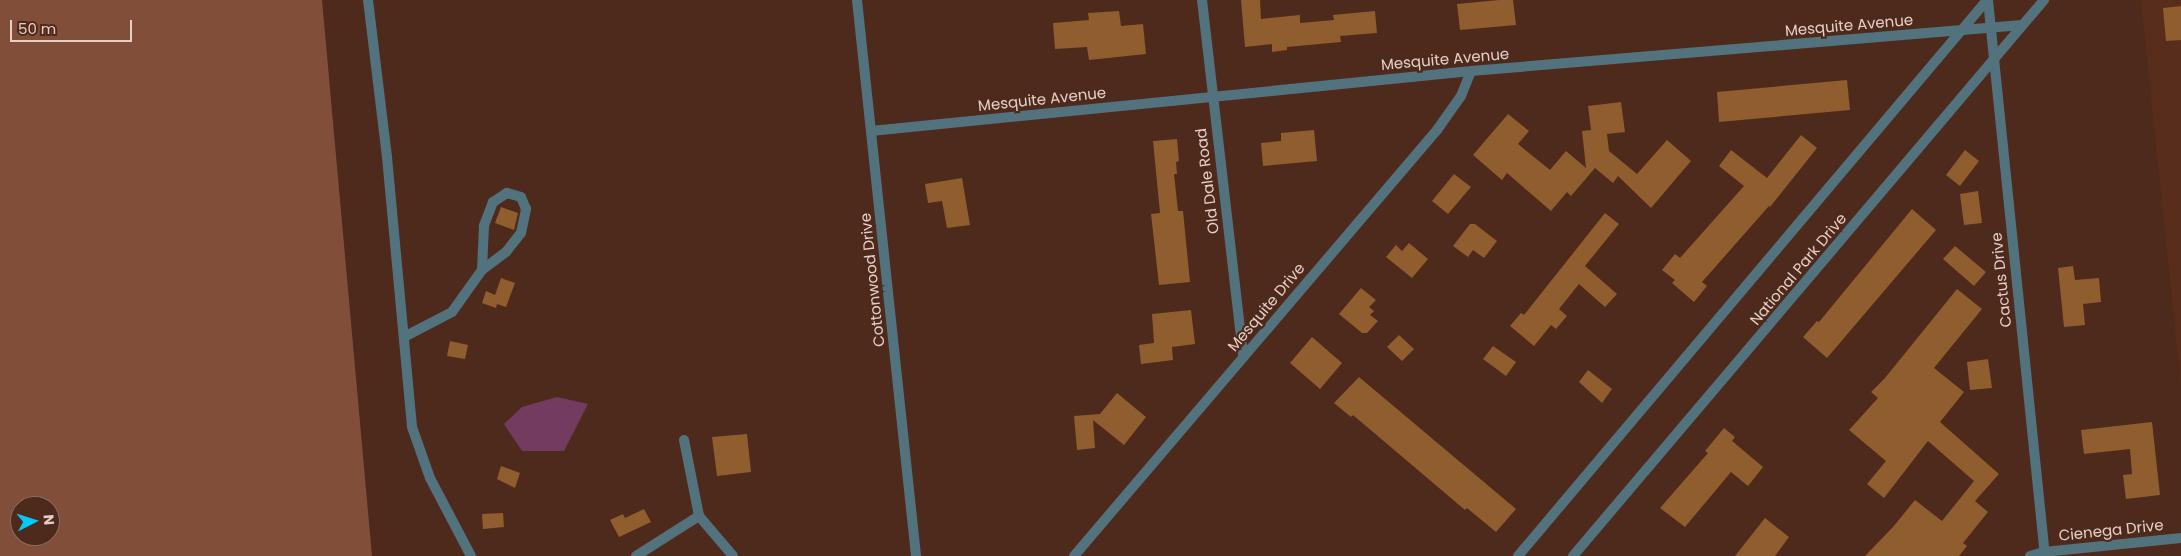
<!DOCTYPE html>
<style>
body{margin:0}
#map{position:relative;width:2181px;height:556px;overflow:hidden;background:#4e2a1c;font-family:Poppins,sans-serif}
div>[style]{position:absolute}
.built>*{inset:0;background:#592d1c}
.green>*{inset:0;background:#814e3a}
.water>*{inset:0;background:#723b5f}
.building>*{inset:0;background:#8f5d2e}
.minor>*{height:10px;margin:-5px;padding:0 5px;transform-origin:5px;border-radius:5px;background:#52727e}
.tertiary>*{height:10px;margin:-5px;padding:0 5px;transform-origin:5px;border-radius:5px;background:#52727e}
span{translate:-50% -50%;white-space:nowrap;text-align:center;line-height:1.15;-webkit-text-stroke:4.5px #4e2a1c;paint-order:stroke}
.street-label{font-size:15px;color:#e6cfc6}
.north{position:absolute;left:10px;top:496px;width:50px;height:50px;box-sizing:border-box;background:#4e2a1c;border:1px solid #8b6c60;border-radius:50%;rotate:85deg;font-size:14px;font-weight:700;line-height:20px;text-align:center;color:#e6cfc6}
.north::after{content:'';display:block;margin:auto;width:18px;height:22px;background:#00cbf8;clip-path:polygon(50% 0,100% 100%,50% 72%,0 100%)}
.scale{position:absolute;left:10px;top:20px;width:122px;height:22px;box-sizing:border-box;border:2px solid #e6cfc6;border-top:0;padding-left:6px;font-size:15px;line-height:18px;white-space:nowrap;color:#e6cfc6;-webkit-text-stroke:4px #4e2a1c;paint-order:stroke}
</style>
<div id="map">
<div class="built">
<i style="clip-path:polygon(2141px 0,2181px 0,2181px 386px)"></i>
</div>
<div class="green">
<i style="clip-path:polygon(evenodd,0 0,322px 0,372px 556px,0 556px,0 0,20px 506px,50px 506px,50px 536px,20px 536px,20px 506px)"></i>
</div>
<div class="water">
<i style="clip-path:polygon(557px 397px,588px 404px,564px 451px,522px 451px,504px 424px,522px 407px)"></i>
</div>
<div class="building">
<i style="clip-path:polygon(1241px 0,1260px 0,1261px 19px,1300px 15px,1300px 23px,1334px 20px,1333px 15px,1375px 11px,1377px 33px,1340px 36px,1341px 42px,1287px 47px,1287px 50px,1272px 52px,1272px 44px,1245px 47px)"></i>
<i style="clip-path:polygon(1499px 0,1513px 0,1516px 25px,1460px 30px,1457px 4px)"></i>
<i style="clip-path:polygon(2181px 6px,2181px 40px,2166px 41px,2163px 8px)"></i>
<i style="clip-path:polygon(1119px 11px,1121px 26px,1143px 24px,1146px 54px,1089px 60px,1087px 47px,1055px 49px,1053px 23px,1089px 20px,1088px 13px)"></i>
<i style="clip-path:polygon(1847px 80px,1850px 110px,1719px 122px,1717px 92px)"></i>
<i style="clip-path:polygon(1621px 102px,1625px 132px,1607px 134px,1609px 151px,1637px 174px,1667px 140px,1691px 161px,1651px 208px,1618px 176px,1613px 183px,1595px 168px,1571px 196px,1567px 192px,1551px 211px,1507px 173px,1502px 180px,1473px 155px,1508px 114px,1529px 131px,1518px 144px,1550px 170px,1566px 151px,1586px 168px,1582px 131px,1591px 130px,1588px 106px)"></i>
<i style="clip-path:polygon(1314px 130px,1317px 161px,1263px 166px,1261px 143px,1281px 141px,1281px 133px)"></i>
<i style="clip-path:polygon(1801px 135px,1817px 148px,1770px 207px,1769px 206px,1702px 282px,1707px 286px,1694px 302px,1672px 283px,1675px 280px,1662px 270px,1675px 254px,1680px 258px,1744px 186px,1719px 166px,1731px 150px,1767px 178px)"></i>
<i style="clip-path:polygon(1177px 139px,1179px 161px,1176px 162px,1177px 174px,1174px 174px,1178px 211px,1183px 211px,1190px 282px,1159px 285px,1151px 214px,1160px 213px,1153px 141px)"></i>
<i style="clip-path:polygon(1965px 150px,1979px 161px,1960px 186px,1946px 175px)"></i>
<i style="clip-path:polygon(1454px 174px,1471px 187px,1448px 214px,1432px 201px)"></i>
<i style="clip-path:polygon(962px 178px,970px 225px,947px 228px,942px 201px,928px 203px,925px 184px)"></i>
<i style="clip-path:polygon(1978px 191px,1982px 223px,1964px 225px,1960px 194px)"></i>
<i style="clip-path:polygon(501px 207px,518px 213px,514px 230px,495px 223px)"></i>
<i style="clip-path:polygon(1912px 209px,1936px 230px,1827px 358px,1803px 337px,1817px 321px,1819px 322px)"></i>
<i style="clip-path:polygon(1605px 213px,1619px 224px,1585px 266px,1617px 294px,1605px 307px,1579px 284px,1559px 309px,1567px 316px,1556px 329px,1551px 325px,1534px 346px,1510px 326px,1521px 313px,1524px 315px)"></i>
<i style="clip-path:polygon(1470px 224px,1475px 224px,1497px 241px,1484px 258px,1473px 250px,1468px 257px,1453px 246px)"></i>
<i style="clip-path:polygon(1409px 243px,1428px 259px,1412px 278px,1386px 257px,1396px 245px,1402px 251px)"></i>
<i style="clip-path:polygon(1955px 246px,1986px 272px,1974px 286px,1943px 259px)"></i>
<i style="clip-path:polygon(2073px 266px,2075px 280px,2099px 278px,2101px 302px,2083px 304px,2085px 325px,2064px 327px,2058px 268px)"></i>
<i style="clip-path:polygon(501px 278px,515px 283px,506px 307px,497px 304px,496px 308px,482px 303px,486px 291px,495px 295px)"></i>
<i style="clip-path:polygon(1361px 288px,1376px 300px,1369px 307px,1374px 311px,1370px 315px,1378px 321px,1367px 333px,1362px 333px,1339px 314px)"></i>
<i style="clip-path:polygon(1957px 289px,1982px 309px,1934px 368px,1964px 392px,1940px 422px,1999px 474px,1975px 501px,1988px 512px,1963px 543px,1967px 546px,1959px 556px,1865px 556px,1893px 527px,1915px 500px,1942px 521px,1974px 481px,1928px 441px,1884px 498px,1867px 484px,1886px 461px,1849px 430px,1878px 398px,1871px 392px,1885px 378px)"></i>
<i style="clip-path:polygon(1191px 310px,1195px 344px,1172px 347px,1173px 360px,1141px 364px,1139px 345px,1154px 343px,1152px 314px)"></i>
<i style="clip-path:polygon(1399px 335px,1414px 349px,1402px 361px,1387px 347px)"></i>
<i style="clip-path:polygon(1312px 337px,1342px 363px,1320px 389px,1290px 363px)"></i>
<i style="clip-path:polygon(450px 341px,468px 345px,465px 359px,447px 356px)"></i>
<i style="clip-path:polygon(1493px 346px,1516px 362px,1506px 376px,1483px 359px)"></i>
<i style="clip-path:polygon(1988px 359px,1992px 388px,1970px 390px,1967px 362px)"></i>
<i style="clip-path:polygon(1588px 370px,1612px 389px,1602px 403px,1579px 382px)"></i>
<i style="clip-path:polygon(1359px 377px,1516px 509px,1496px 532px,1467px 508px,1465px 510px,1353px 415px,1351px 417px,1334px 403px)"></i>
<i style="clip-path:polygon(1117px 393px,1146px 417px,1124px 445px,1093px 420px,1095px 448px,1077px 450px,1074px 416px,1100px 414px)"></i>
<i style="clip-path:polygon(2152px 422px,2160px 495px,2126px 499px,2123px 475px,2132px 474px,2130px 449px,2084px 454px,2081px 430px)"></i>
<i style="clip-path:polygon(1724px 428px,1735px 437px,1732px 441px,1763px 467px,1748px 486px,1731px 472px,1685px 527px,1660px 508px,1708px 453px,1705px 451px)"></i>
<i style="clip-path:polygon(747px 434px,751px 472px,717px 476px,712px 437px)"></i>
<i style="clip-path:polygon(501px 466px,520px 473px,515px 488px,497px 479px)"></i>
<i style="clip-path:polygon(644px 509px,651px 522px,619px 537px,610px 520px,623px 514px,625px 518px)"></i>
<i style="clip-path:polygon(503px 513px,504px 527px,483px 529px,482px 514px)"></i>
<i style="clip-path:polygon(1765px 518px,1789px 537px,1775px 556px,1735px 556px)"></i>
</div>
<div class="minor">
<i style="left:368px;top:0;width:158px;rotate:83.1deg"></i>
<i style="left:387px;top:157px;width:271px;rotate:84.7deg"></i>
<i style="left:412px;top:427px;width:54px;rotate:70.6deg"></i>
<i style="left:430px;top:478px;width:88px;rotate:62.3deg"></i>
<i style="left:857px;top:0;width:559px;rotate:83.94deg"></i>
<i style="left:1202px;top:0;width:359px;rotate:83.4deg"></i>
<i style="left:1988px;top:0;width:559px;rotate:84.15deg"></i>
<i style="left:871px;top:131px;width:603px;rotate:-5.71deg"></i>
<i style="left:1471px;top:71px;width:553px;rotate:-4.77deg"></i>
<i style="left:404px;top:337px;width:54px;rotate:-27.5deg"></i>
<i style="left:452px;top:312px;width:52px;rotate:-54.5deg"></i>
<i style="left:482px;top:270px;width:30px;rotate:-37deg"></i>
<i style="left:506px;top:252px;width:24px;rotate:-52deg"></i>
<i style="left:521px;top:233px;width:25px;rotate:-78deg"></i>
<i style="left:526px;top:209px;width:13px;rotate:-113deg"></i>
<i style="left:521px;top:197px;width:15px;rotate:-164deg"></i>
<i style="left:507px;top:193px;width:17px;rotate:147deg"></i>
<i style="left:493px;top:202px;width:26px;rotate:111deg"></i>
<i style="left:484px;top:226px;width:44px;rotate:92.6deg"></i>
<i style="left:684px;top:440px;width:77px;rotate:78.8deg"></i>
<i style="left:636px;top:556px;width:75px;rotate:-32.4deg"></i>
<i style="left:699px;top:516px;width:52px;rotate:49.6deg"></i>
<i style="left:1074px;top:556px;width:560px;rotate:-49.57deg"></i>
<i style="left:1437px;top:130px;width:42px;rotate:-54.8deg"></i>
<i style="left:1461px;top:96px;width:27px;rotate:-68deg"></i>
<i style="left:2030px;top:556px;width:15px;rotate:-16deg"></i>
<i style="left:2044px;top:552px;width:138px;rotate:-5.8deg"></i>
</div>
<div class="tertiary">
<i style="left:1518px;top:556px;width:727px;rotate:-49.85deg"></i>
<i style="left:1573px;top:556px;width:729px;rotate:-49.73deg"></i>
</div>
<div class="street-label">
<span style="left:1849px;top:25px;rotate:-5deg">Mesquite Avenue</span>
<span style="left:1445px;top:59px;rotate:-5deg">Mesquite Avenue</span>
<span style="left:1042px;top:99px;rotate:-6deg">Mesquite Avenue</span>
<span style="left:1207px;top:181px;rotate:-97deg">Old Dale Road</span>
<span style="left:1798px;top:269px;rotate:-50deg">National Park Drive</span>
<span style="left:872px;top:280px;rotate:-96deg">Cottonwood Drive</span>
<span style="left:2001px;top:280px;rotate:-96deg">Cactus Drive</span>
<span style="left:1266px;top:307px;rotate:-50deg">Mesquite Drive</span>
<span style="left:2111px;top:530px;rotate:-6deg">Cienega Drive</span>
</div>
<div class="north">N</div>
<div class="scale">50 m</div>
</div>
